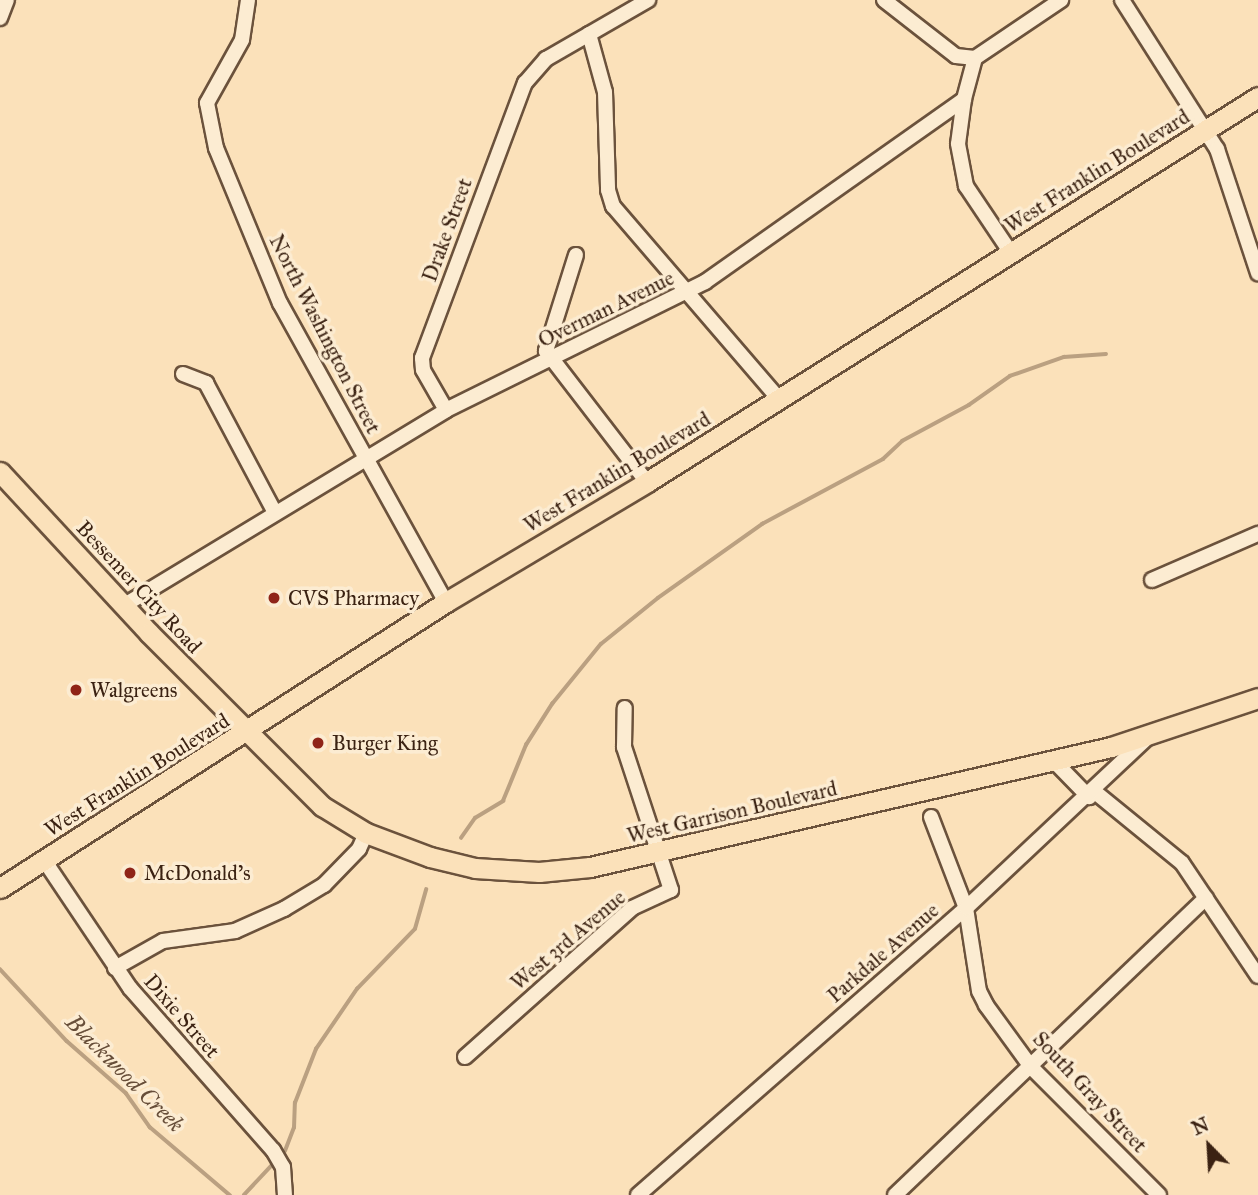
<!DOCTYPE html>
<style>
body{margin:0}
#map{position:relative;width:1258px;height:1195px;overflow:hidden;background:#fbe1ba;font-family:"IM FELL Great Primer",serif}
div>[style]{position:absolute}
.stream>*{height:3.5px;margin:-1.75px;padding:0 1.75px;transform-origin:1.75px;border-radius:1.75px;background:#baa081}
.roads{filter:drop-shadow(2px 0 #6b523c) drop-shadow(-2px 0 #6b523c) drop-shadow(0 2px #6b523c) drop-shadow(0 -2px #6b523c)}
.minor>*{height:14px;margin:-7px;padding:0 7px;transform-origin:7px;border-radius:7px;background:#fcecd2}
.major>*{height:19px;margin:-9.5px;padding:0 9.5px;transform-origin:9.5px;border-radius:9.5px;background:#fbe1ba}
.dots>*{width:19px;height:19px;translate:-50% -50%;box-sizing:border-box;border:4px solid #fcecd2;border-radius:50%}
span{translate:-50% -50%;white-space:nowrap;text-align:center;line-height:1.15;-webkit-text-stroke:7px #fcecd2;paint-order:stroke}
.street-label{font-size:21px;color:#3b2212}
.poi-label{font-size:21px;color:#3b2212}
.left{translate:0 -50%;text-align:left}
.water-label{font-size:23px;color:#674e39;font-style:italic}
.north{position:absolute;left:1174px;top:1111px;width:70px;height:70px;-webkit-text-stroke:5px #fcecd2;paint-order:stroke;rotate:336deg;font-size:19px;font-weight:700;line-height:28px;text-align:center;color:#3b2212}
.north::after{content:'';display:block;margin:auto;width:24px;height:32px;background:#3b2212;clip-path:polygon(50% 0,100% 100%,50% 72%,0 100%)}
</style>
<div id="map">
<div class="stream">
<i style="left:461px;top:838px;width:24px;rotate:-55deg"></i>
<i style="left:475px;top:818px;width:33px;rotate:-31deg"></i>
<i style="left:503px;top:801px;width:61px;rotate:-67.7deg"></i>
<i style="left:526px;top:745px;width:49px;rotate:-57.6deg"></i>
<i style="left:552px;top:704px;width:77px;rotate:-50.8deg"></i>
<i style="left:601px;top:644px;width:73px;rotate:-38.9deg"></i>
<i style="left:658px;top:598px;width:128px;rotate:-35.4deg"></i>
<i style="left:762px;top:524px;width:137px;rotate:-28.2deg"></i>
<i style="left:883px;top:459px;width:26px;rotate:-43deg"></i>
<i style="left:902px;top:441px;width:76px;rotate:-28.2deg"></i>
<i style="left:969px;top:405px;width:50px;rotate:-35.3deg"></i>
<i style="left:1010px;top:376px;width:57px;rotate:-19.4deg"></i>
<i style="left:1064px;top:357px;width:42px;rotate:-4.1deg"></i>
<i style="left:0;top:969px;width:98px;rotate:47.1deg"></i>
<i style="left:67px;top:1041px;width:79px;rotate:41.4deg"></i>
<i style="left:126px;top:1093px;width:42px;rotate:54.8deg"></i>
<i style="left:150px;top:1127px;width:105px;rotate:40.4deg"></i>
<i style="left:285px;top:1151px;width:25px;rotate:-69deg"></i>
<i style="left:294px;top:1128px;width:25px;rotate:-88deg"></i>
<i style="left:295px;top:1103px;width:58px;rotate:-68.7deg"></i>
<i style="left:316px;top:1049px;width:73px;rotate:-55.7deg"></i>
<i style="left:357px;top:989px;width:83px;rotate:-46deg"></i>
<i style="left:415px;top:929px;width:41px;rotate:-74.2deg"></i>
<i style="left:244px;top:1195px;width:41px;rotate:-47deg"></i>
</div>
<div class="roads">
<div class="minor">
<i style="left:248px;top:0;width:40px;rotate:98.5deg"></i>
<i style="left:242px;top:40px;width:72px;rotate:119.1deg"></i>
<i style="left:207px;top:103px;width:46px;rotate:78.7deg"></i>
<i style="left:216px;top:148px;width:168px;rotate:67.6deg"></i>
<i style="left:280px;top:303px;width:342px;rotate:61deg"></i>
<i style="left:884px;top:0;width:91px;rotate:37.9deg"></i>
<i style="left:956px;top:56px;width:19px;rotate:6deg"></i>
<i style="left:1122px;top:0;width:177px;rotate:57.5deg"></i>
<i style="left:1217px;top:149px;width:131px;rotate:71.7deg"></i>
<i style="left:0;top:18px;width:19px;rotate:-69deg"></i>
<i style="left:589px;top:34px;width:60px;rotate:74.6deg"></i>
<i style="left:605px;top:92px;width:98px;rotate:88.2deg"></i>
<i style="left:608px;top:190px;width:17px;rotate:73deg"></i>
<i style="left:613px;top:206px;width:255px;rotate:49.3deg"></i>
<i style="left:964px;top:99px;width:45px;rotate:97.6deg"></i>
<i style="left:958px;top:144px;width:43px;rotate:79.2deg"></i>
<i style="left:966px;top:186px;width:81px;rotate:56.1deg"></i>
<i style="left:576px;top:255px;width:101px;rotate:107.4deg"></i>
<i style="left:546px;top:351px;width:165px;rotate:52.4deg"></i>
<i style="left:183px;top:374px;width:25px;rotate:21deg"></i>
<i style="left:206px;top:383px;width:145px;rotate:62deg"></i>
<i style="left:446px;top:410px;width:46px;rotate:-119.9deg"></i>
<i style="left:423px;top:370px;width:12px;rotate:-95deg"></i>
<i style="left:422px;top:358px;width:294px;rotate:-69.5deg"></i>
<i style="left:525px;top:83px;width:32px;rotate:-49deg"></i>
<i style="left:546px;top:59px;width:118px;rotate:-30deg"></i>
<i style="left:1152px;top:580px;width:116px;rotate:-23.5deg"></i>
<i style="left:123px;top:606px;width:378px;rotate:-31.2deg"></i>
<i style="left:446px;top:410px;width:289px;rotate:-26.3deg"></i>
<i style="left:705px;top:282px;width:317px;rotate:-35.2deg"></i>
<i style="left:964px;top:99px;width:42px;rotate:-75deg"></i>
<i style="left:975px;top:58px;width:104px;rotate:-34deg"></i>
<i style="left:1053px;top:760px;width:52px;rotate:45.8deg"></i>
<i style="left:1095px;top:792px;width:112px;rotate:39.2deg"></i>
<i style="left:1182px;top:863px;width:136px;rotate:56.1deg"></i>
<i style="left:931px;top:817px;width:97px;rotate:69deg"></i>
<i style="left:966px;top:908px;width:84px;rotate:81.1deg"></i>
<i style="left:979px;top:991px;width:16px;rotate:63deg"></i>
<i style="left:986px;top:1005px;width:77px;rotate:54deg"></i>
<i style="left:1031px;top:1067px;width:181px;rotate:45deg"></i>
<i style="left:44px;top:860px;width:154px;rotate:56.1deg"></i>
<i style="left:130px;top:988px;width:216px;rotate:48.6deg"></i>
<i style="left:273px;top:1150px;width:20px;rotate:60deg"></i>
<i style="left:283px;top:1167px;width:28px;rotate:86deg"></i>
<i style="left:115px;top:968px;width:55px;rotate:-29.4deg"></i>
<i style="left:163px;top:941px;width:73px;rotate:-7.9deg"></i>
<i style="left:235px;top:931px;width:54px;rotate:-24.2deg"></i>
<i style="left:284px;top:909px;width:47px;rotate:-31deg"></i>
<i style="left:324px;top:885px;width:50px;rotate:-45.8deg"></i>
<i style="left:359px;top:849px;width:17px;rotate:-66deg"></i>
<i style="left:465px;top:1057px;width:224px;rotate:-41.7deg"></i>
<i style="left:632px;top:908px;width:43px;rotate:-24.8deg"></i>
<i style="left:671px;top:890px;width:151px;rotate:-108.2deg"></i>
<i style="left:624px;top:747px;width:39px;rotate:-89deg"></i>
<i style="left:638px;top:1195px;width:436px;rotate:-41.2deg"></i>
<i style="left:966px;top:908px;width:251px;rotate:-43.2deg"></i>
<i style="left:895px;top:1195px;width:430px;rotate:-43.7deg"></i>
</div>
<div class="major">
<i style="left:0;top:472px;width:219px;rotate:47.2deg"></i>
<i style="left:149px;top:633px;width:245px;rotate:45deg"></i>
<i style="left:322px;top:806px;width:52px;rotate:31.5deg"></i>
<i style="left:366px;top:833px;width:68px;rotate:20.6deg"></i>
<i style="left:430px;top:857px;width:46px;rotate:13.7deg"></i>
<i style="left:475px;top:868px;width:64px;rotate:3.6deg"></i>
<i style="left:539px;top:872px;width:51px;rotate:-5.6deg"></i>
<i style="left:590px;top:867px;width:535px;rotate:-12.97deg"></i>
<i style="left:1111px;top:747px;width:155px;rotate:-18.4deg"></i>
<i style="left:0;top:888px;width:530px;rotate:-32.67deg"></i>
<i style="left:446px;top:602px;width:234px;rotate:-30.8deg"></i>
<i style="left:647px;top:482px;width:722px;rotate:-32.22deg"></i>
</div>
</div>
<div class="dots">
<i style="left:274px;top:598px;background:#8f2418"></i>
<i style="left:76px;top:690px;background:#8f2418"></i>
<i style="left:318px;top:743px;background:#8f2418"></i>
<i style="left:130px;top:873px;background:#8f2418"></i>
</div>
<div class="street-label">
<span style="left:1097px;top:171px;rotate:-32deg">West Franklin Boulevard</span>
<span style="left:447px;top:230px;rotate:-70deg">Drake Street</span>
<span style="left:606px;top:309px;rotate:-26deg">Overman Avenue</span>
<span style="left:325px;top:334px;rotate:63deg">North Washington Street</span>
<span style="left:617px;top:472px;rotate:-31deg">West Franklin Boulevard</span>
<span style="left:139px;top:587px;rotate:47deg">Bessemer City Road</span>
<span style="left:137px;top:775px;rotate:-32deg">West Franklin Boulevard</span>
<span style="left:732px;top:812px;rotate:-13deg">West Garrison Boulevard</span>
<span style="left:568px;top:940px;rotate:-40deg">West 3rd Avenue</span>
<span style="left:883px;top:953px;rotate:-41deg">Parkdale Avenue</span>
<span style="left:182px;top:1016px;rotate:49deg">Dixie Street</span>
<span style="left:1090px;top:1092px;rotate:47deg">South Gray Street</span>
</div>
<div class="poi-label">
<span class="left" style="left:288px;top:598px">CVS Pharmacy</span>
<span class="left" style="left:90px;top:690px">Walgreens</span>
<span class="left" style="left:332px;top:743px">Burger King</span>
<span class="left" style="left:144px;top:873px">McDonald's</span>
</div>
<div class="water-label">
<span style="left:125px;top:1073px;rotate:45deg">Blackwood Creek</span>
</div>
<div class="north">N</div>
</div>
